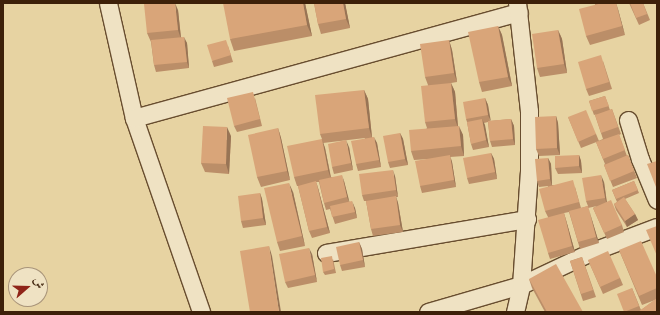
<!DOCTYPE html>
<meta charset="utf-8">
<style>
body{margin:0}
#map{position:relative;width:660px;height:315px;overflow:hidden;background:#e7d3a2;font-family:Alegreya,Amiri,serif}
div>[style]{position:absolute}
.roads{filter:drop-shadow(1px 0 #684d2f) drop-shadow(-1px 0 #684d2f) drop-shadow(0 1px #684d2f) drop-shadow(0 -1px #684d2f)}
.minor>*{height:17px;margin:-8.5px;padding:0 8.5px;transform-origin:8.5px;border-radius:8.5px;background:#efe2c3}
.wall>*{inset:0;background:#bb8e68}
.shaded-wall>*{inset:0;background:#987455}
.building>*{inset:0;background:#d9a579}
span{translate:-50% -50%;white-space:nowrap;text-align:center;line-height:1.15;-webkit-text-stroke:4px #efe2c3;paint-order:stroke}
.frame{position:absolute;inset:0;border:4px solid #3d2009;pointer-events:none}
.north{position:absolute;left:8px;top:267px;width:40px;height:40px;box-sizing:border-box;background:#efe2c3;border:1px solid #a89479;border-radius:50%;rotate:70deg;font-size:11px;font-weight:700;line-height:16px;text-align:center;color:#3d2009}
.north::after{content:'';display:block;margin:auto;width:14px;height:18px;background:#8f2418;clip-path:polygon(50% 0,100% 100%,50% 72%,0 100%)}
</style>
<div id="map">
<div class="roads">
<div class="minor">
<i style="left:108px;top:3px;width:118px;rotate:77.3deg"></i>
<i style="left:134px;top:118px;width:205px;rotate:70.9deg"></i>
<i style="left:134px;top:118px;width:399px;rotate:-15.4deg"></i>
<i style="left:628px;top:120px;width:41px;rotate:72.9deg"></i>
<i style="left:640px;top:159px;width:44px;rotate:67.5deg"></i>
<i style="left:326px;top:253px;width:204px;rotate:-9.6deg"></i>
<i style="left:428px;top:312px;width:97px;rotate:-16.2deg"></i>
<i style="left:521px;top:285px;width:80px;rotate:-25.3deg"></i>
<i style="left:593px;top:251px;width:68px;rotate:-20.6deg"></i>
<i style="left:515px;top:312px;width:28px;rotate:-77deg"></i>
<i style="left:521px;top:285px;width:114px;rotate:-86deg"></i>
<i style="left:529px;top:171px;width:60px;rotate:-90deg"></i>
<i style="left:529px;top:111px;width:109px;rotate:-96.3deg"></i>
</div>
</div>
<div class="wall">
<i style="clip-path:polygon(305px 3px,312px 36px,234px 51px,230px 39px)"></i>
<i style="clip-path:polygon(314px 3px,345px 3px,350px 28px,321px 34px,318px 24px)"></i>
<i style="clip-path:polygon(595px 3px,616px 3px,625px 35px,590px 45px,586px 36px,595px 5px)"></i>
<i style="clip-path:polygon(629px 3px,643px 3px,650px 20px,639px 25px)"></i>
<i style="clip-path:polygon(178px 10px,181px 37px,187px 43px,189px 68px,156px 72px,154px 65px,151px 42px,147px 33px)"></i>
<i style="clip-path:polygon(498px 26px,502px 35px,512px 86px,482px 92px,479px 82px)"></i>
<i style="clip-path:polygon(558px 30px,562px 39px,567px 73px,540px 77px,537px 68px)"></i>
<i style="clip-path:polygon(449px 40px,452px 50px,457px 82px,451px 83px,455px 92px,458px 126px,463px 135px,464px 156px,450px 157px,452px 162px,456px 187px,422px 193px,420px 186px,429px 159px,414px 160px,411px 151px,427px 128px,425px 122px,428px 85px,425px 77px)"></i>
<i style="clip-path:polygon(228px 46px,233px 62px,214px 67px,212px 61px)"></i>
<i style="clip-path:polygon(603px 61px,612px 89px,589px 96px,586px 89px)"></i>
<i style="clip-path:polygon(364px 90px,368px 99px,372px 137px,377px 143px,381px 167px,358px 171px,356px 164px,365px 138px,323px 143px,325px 148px,331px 177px,344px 181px,349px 202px,355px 208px,357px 218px,335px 224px,330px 209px,326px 210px,324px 203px,319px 182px,316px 182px,318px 188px,330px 233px,312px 238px,309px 231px,298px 186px,297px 186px,294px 177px,322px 139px,320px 134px)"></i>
<i style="clip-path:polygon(605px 96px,610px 110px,612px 109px,621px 134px,619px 135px,627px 156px,628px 155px,637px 178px,613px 187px,604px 165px,605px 164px,596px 142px,603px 139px,595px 115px,597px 114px,594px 115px,589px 101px)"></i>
<i style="clip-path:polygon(255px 98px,262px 126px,237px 132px,234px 126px)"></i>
<i style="clip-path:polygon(485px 98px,488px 105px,490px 121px,511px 119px,514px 126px,515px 145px,492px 147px,490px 141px,488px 122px,484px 123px,489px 147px,473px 150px,471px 144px,467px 122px,466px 119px)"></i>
<i style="clip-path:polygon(556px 116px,558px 123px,560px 155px,539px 156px,536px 149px)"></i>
<i style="clip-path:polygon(568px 117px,596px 134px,599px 141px,581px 148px)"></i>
<i style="clip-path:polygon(278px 128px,281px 138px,290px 180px,261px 187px,257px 177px)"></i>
<i style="clip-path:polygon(400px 133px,403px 139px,408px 165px,390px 168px,388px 162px)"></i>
<i style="clip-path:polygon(231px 136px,229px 174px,205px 172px,201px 163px)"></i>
<i style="clip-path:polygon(349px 147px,353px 170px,334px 174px,332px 167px)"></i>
<i style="clip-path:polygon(491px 153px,494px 159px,497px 179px,469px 184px,467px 178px)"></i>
<i style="clip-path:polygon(579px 155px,581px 161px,582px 173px,558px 174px,555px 168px)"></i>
<i style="clip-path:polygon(548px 158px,551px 164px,552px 185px,575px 187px,581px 208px,588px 206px,586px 201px,604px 182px,607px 202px,622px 225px,624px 232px,607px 239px,593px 208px,597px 206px,588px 208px,599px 243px,580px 249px,569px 212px,564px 213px,575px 252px,550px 259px,548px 253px,548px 217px,545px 211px,548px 186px,539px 187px,537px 181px)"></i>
<i style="clip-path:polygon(395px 176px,398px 197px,396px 197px,398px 203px,403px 232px,373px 236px,371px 229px,366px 201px,364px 201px,362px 195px)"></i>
<i style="clip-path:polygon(634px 181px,639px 193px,625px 199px,635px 214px,638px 220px,627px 227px,616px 210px,614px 204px,617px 202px,612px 190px)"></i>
<i style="clip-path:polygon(293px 192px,305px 246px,280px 251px,277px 242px)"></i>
<i style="clip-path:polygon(260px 193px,262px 199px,266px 225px,243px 228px,241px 221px)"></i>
<i style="clip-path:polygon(359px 242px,362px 249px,365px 267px,342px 271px,340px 265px)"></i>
<i style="clip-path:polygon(619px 250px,657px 277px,657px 312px,624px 312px,632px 288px,641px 310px,655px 300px,642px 305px)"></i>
<i style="clip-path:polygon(312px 254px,317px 282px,288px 288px,285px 282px)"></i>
<i style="clip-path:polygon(582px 257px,596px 297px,583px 301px,570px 261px)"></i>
<i style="clip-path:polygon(333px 259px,336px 273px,325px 275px,323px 272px)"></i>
<i style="clip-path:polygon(588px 260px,620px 278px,623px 285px,603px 294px)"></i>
<i style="clip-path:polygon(529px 279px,583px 312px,545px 312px,532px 288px)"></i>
</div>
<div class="shaded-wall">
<i style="clip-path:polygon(175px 3px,178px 10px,181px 39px,178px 30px)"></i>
<i style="clip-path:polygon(303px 3px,305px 3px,312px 36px,307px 25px)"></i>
<i style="clip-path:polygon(343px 3px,345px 3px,350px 28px,346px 19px)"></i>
<i style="clip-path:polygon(616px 3px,618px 9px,625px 35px,622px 26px)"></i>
<i style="clip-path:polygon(498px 26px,502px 35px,512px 86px,508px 77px)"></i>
<i style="clip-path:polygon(558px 30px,562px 39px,567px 73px,564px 64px)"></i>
<i style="clip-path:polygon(184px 37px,187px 43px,189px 68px,187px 62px)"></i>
<i style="clip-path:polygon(449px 40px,452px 50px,457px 82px,454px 73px)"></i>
<i style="clip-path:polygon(451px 83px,455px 92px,458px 128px,455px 119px)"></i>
<i style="clip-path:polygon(364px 90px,368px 99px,372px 138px,369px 128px)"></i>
<i style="clip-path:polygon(485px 98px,488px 105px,491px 122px,488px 115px)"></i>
<i style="clip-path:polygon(556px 116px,558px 123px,560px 155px,557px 148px)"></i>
<i style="clip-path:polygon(482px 119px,485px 125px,489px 147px,486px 140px)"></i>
<i style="clip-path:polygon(511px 119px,514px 126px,515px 145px,513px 139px)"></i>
<i style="clip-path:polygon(459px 126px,463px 135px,464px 156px,461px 146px)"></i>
<i style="clip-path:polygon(227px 127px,231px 136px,229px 174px,226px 164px)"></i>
<i style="clip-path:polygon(278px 128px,281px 138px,290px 180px,287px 171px)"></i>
<i style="clip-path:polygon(400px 133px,403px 139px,408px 165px,405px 159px)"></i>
<i style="clip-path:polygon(374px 137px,377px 143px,381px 167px,379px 160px)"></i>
<i style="clip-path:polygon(322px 139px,325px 148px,331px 179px,328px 170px)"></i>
<i style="clip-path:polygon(346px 140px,349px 147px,353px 170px,351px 163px)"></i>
<i style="clip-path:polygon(491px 153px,494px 159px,497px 179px,495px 172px)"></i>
<i style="clip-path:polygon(450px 155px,452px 162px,456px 187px,454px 180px)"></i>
<i style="clip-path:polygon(579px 155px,581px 161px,582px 173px,579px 166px)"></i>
<i style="clip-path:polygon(548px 158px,551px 164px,552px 186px,550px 179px)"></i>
<i style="clip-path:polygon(393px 170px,395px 176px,398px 197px,396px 190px)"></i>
<i style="clip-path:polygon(342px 175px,344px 181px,350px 204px,347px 197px)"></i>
<i style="clip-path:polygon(601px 175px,604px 182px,607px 205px,605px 198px)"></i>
<i style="clip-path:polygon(316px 181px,318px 188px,330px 233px,327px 227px)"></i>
<i style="clip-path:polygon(289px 183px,293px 192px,305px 246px,302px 236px)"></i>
<i style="clip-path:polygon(260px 193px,262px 199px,266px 225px,263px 218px)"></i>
<i style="clip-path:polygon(396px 196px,398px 203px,403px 232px,400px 225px)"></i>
<i style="clip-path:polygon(352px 201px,355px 208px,357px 218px,355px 212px)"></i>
<i style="clip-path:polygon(588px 206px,590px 213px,599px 243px,596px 237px)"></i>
<i style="clip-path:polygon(564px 213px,566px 220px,575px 252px,572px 246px)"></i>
<i style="clip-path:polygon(635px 214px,638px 220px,627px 227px,625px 221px)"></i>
<i style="clip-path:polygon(359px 242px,362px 249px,365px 267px,363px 260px)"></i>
<i style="clip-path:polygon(269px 246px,272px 256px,281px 312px,279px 312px)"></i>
<i style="clip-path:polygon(309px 248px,312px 254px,317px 282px,315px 275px)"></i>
</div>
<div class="building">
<i style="clip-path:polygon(152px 3px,175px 3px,178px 30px,147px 33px,144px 4px)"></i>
<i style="clip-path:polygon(223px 3px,303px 3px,307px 25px,230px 39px)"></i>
<i style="clip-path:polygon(314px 3px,343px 3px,346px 19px,318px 24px)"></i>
<i style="clip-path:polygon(602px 3px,616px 3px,622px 26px,586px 36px,579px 9px)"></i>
<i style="clip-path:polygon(630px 3px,643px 3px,647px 14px,636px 18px)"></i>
<i style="clip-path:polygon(498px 26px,508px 77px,479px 82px,468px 32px)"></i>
<i style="clip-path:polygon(558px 30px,564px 64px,537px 68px,532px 34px)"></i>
<i style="clip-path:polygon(184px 37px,187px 62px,154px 65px,151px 40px)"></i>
<i style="clip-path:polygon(226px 40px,231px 55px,212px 61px,207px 45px)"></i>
<i style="clip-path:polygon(449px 40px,454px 73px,425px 77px,420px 44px)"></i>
<i style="clip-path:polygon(601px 55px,609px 82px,586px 89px,578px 62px)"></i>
<i style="clip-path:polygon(451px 83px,455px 119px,425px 122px,421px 86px)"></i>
<i style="clip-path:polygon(364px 90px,369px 128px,320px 134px,315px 95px)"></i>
<i style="clip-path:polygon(253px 92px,260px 119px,234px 126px,227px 98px)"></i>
<i style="clip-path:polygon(605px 96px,609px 106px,592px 111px,589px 101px)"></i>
<i style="clip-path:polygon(485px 98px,488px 115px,466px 119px,463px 102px)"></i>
<i style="clip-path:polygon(612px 109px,618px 127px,601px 133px,595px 115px)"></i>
<i style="clip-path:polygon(586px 110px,596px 134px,578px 142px,568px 117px)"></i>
<i style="clip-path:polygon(556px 116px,557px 148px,536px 149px,535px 117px)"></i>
<i style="clip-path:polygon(482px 119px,486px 140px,471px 144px,467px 122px)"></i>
<i style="clip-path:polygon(511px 119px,513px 139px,490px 141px,488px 121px)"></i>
<i style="clip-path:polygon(203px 126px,227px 127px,226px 164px,201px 163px)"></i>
<i style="clip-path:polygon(459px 126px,461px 146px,411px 151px,409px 130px)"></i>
<i style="clip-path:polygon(278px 128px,287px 171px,257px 177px,248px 135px)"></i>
<i style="clip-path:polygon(400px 133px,405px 159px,388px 162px,383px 136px)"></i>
<i style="clip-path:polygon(619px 134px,625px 150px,603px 159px,596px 142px)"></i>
<i style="clip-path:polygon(374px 137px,379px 160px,356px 164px,351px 141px)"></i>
<i style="clip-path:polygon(322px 139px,328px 170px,294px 177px,287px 146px)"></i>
<i style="clip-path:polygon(346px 140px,351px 163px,332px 167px,328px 144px)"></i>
<i style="clip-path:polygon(491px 153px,495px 172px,467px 178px,463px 158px)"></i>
<i style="clip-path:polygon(450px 155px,454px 180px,420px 186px,415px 161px)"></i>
<i style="clip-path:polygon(579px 155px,579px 166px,555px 168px,555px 156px)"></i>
<i style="clip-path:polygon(628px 155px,634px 171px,610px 181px,604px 165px)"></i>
<i style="clip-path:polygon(548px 158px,550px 179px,537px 181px,535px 159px)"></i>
<i style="clip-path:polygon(657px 161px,657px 187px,656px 187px,647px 164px)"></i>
<i style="clip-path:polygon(393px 170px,396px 190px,362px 195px,359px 174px)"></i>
<i style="clip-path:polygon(342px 175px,347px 197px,324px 203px,319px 180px)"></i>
<i style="clip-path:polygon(601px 175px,605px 198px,586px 201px,582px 178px)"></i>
<i style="clip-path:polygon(573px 180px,579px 202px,545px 211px,539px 189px)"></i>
<i style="clip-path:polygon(316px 181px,327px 227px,309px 231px,298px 186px)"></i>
<i style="clip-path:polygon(634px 181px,638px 190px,616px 199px,612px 190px)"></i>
<i style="clip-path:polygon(289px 183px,302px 236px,277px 242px,264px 188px)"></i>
<i style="clip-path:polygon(260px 193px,263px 218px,241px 221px,238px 196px)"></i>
<i style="clip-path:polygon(396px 196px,400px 225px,371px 229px,366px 201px)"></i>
<i style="clip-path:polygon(624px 197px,635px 214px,625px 221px,614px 204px)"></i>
<i style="clip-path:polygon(611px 200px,622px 225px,604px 233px,593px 208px)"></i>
<i style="clip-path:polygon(352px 201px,355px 212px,332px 217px,330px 206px)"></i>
<i style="clip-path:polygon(588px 206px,596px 237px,578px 242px,569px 211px)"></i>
<i style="clip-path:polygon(564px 213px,572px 246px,548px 253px,538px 220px)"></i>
<i style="clip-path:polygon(657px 226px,657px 256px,646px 230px)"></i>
<i style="clip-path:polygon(641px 241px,657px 277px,657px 288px,639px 296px,619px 250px)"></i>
<i style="clip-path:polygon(359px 242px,363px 260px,340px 265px,336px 247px)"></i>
<i style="clip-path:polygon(269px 246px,279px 312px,250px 312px,240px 251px)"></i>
<i style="clip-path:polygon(309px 248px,315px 275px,285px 282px,279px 254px)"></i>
<i style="clip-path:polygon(608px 251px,620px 278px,600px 287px,588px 260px)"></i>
<i style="clip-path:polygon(332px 256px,334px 269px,323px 272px,321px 258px)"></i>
<i style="clip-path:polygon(582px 257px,593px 290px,581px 294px,570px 261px)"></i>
<i style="clip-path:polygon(556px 264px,583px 312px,547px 312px,529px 279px)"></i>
<i style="clip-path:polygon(632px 288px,639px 306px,624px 312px,617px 294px)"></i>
<i style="clip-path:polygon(657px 298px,657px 312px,638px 312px)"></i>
</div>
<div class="frame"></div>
<div class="north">ش</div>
</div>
